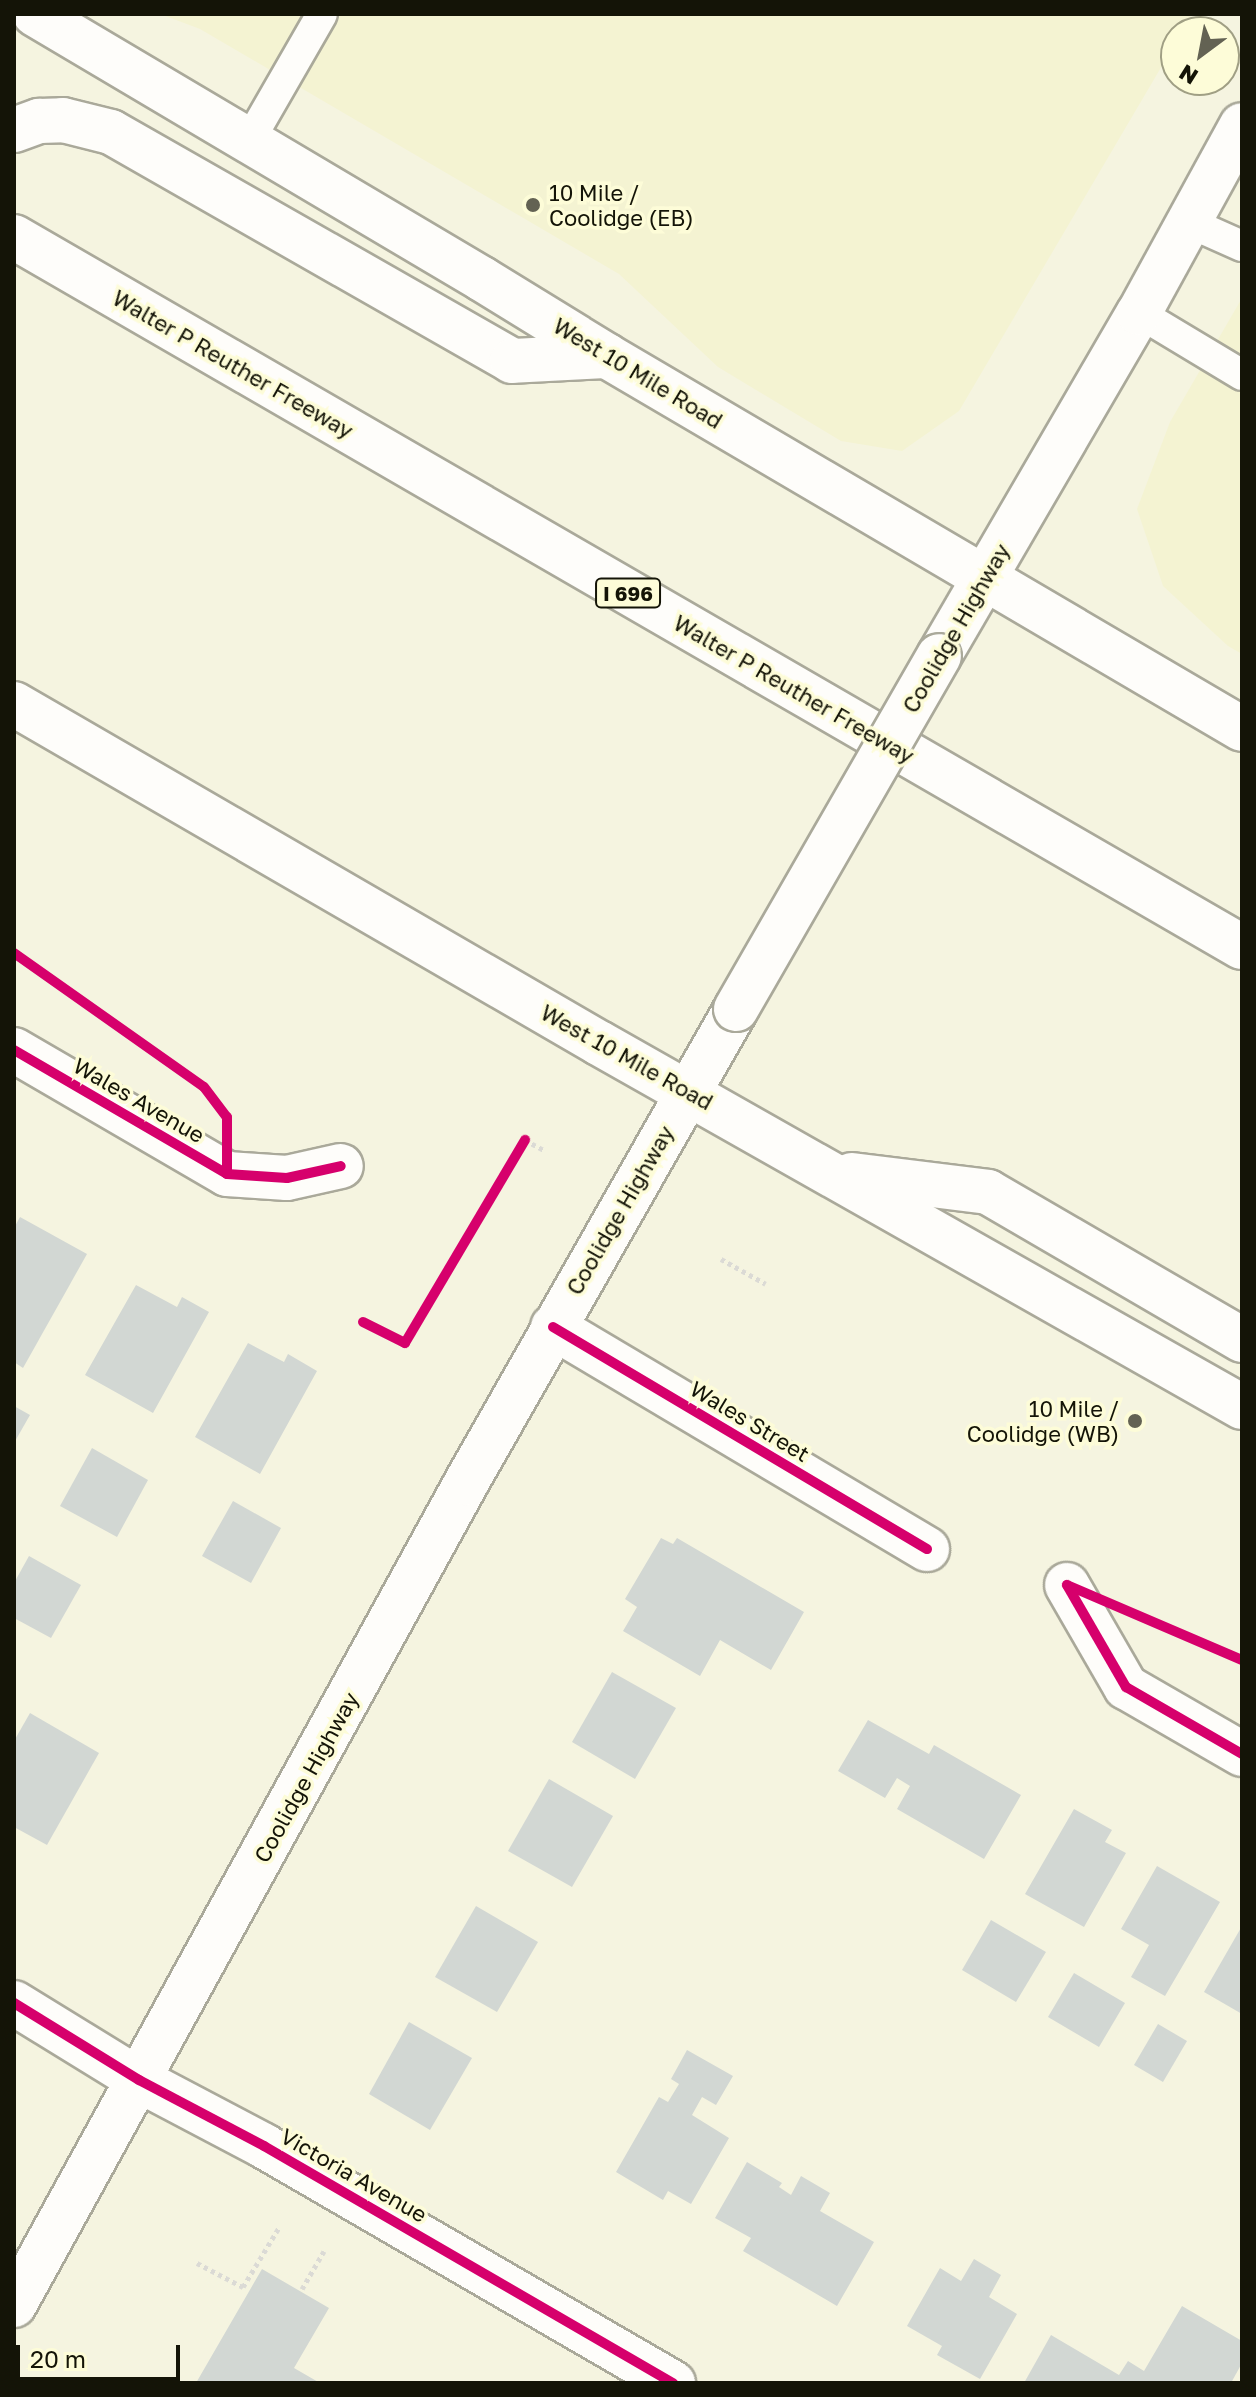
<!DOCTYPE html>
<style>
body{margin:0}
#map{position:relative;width:1256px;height:2397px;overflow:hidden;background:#f5f4e0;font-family:"Golos Text",sans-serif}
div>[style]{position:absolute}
.built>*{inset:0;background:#f4f3d2}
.building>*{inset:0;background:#d2d7d3}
.path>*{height:5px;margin-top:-2.5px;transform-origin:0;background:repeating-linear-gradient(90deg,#dbdad5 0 4px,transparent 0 8px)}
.roads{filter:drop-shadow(2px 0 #aaa99a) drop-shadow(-2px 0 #aaa99a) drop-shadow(0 2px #aaa99a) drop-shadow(0 -2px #aaa99a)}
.lane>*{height:30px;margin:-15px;padding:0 15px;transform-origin:15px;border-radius:15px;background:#fefdfa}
.street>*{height:44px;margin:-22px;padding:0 22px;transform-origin:22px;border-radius:22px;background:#fefdfa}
.secondary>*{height:44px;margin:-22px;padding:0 22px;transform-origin:22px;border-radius:22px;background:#fefdfa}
.highway>*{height:44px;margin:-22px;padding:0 22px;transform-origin:22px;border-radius:22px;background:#fefdfa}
.bridges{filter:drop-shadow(2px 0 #aaa99a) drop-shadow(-2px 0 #aaa99a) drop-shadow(0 2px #aaa99a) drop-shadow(0 -2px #aaa99a)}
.secondary-bridge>*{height:44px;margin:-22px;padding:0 22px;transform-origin:22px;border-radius:22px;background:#fefdfa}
.cycleway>*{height:10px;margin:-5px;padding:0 5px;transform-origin:5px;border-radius:5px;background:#d6006c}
.dots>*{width:22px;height:22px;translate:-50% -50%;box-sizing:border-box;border:4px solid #fdfcd8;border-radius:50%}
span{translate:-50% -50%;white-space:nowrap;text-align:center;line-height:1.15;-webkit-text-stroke:7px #fdfcd8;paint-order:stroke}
.shield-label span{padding:2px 6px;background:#fdfcd8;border:2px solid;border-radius:6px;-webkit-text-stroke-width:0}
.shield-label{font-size:20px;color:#141407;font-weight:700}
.poi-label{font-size:22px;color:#141407}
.left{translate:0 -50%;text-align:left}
.right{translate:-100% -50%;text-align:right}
.street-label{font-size:22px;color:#141407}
.frame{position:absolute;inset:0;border:16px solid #141407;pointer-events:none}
.north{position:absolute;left:1160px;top:16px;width:80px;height:80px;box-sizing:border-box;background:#fdfcd8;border:2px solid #a09f84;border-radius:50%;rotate:212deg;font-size:22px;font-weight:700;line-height:32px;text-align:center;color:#141407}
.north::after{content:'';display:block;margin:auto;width:28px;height:36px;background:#636253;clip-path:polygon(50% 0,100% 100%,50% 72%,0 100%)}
.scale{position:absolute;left:16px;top:2345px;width:164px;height:36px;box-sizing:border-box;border:4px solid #141407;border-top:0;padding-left:10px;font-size:24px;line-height:28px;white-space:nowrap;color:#141407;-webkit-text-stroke:6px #fdfcd8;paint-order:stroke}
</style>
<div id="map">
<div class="built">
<i style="clip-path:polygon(160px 14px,1192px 14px,1182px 32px,1176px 32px,1176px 42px,959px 411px,902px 451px,841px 441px,718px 367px,619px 274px,200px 29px)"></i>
<i style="clip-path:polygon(1242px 298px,1242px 654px,1228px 646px,1163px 586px,1137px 509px,1170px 422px)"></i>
</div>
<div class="building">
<i style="clip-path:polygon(20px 1217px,87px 1254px,23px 1368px,14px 1362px,14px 1228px)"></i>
<i style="clip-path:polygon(136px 1285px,177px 1307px,182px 1297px,209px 1312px,153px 1413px,85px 1375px)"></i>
<i style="clip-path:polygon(248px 1343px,284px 1362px,288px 1354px,317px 1371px,260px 1474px,195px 1437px)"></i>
<i style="clip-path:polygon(14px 1406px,30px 1415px,14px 1443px)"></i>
<i style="clip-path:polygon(92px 1448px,148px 1480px,117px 1537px,60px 1506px)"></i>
<i style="clip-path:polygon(233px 1501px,281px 1528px,251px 1583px,202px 1556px)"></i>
<i style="clip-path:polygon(661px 1538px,673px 1544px,677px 1538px,804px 1612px,771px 1670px,720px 1640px,700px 1676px,623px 1631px,637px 1607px,625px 1599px)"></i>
<i style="clip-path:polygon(29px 1556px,81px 1585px,51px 1638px,14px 1618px,14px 1583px)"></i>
<i style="clip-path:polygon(612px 1672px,676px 1708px,635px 1779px,572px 1742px)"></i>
<i style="clip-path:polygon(30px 1713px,99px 1753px,47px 1845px,14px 1827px,14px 1741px)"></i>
<i style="clip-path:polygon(868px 1720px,929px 1754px,934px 1745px,1021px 1795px,984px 1859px,897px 1809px,910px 1786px,897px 1778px,885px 1798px,838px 1771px)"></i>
<i style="clip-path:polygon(549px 1779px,613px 1816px,572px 1887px,508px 1851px)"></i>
<i style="clip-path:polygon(1074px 1809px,1112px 1830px,1105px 1842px,1126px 1853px,1084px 1927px,1025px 1894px)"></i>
<i style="clip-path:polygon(1157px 1866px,1220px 1902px,1165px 1996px,1131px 1977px,1149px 1945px,1121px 1929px)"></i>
<i style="clip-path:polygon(476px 1906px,538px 1942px,497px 2012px,435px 1977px)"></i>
<i style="clip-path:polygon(991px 1920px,1046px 1952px,1016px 2002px,962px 1970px)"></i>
<i style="clip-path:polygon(1242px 1926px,1242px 2014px,1204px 1992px)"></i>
<i style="clip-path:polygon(1074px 1973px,1125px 2003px,1099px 2047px,1048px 2017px)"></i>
<i style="clip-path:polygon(409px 2022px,472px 2058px,430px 2130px,369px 2094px)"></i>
<i style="clip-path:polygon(1158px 2024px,1187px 2041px,1163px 2082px,1134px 2065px)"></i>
<i style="clip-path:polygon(687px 2050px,733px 2076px,716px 2105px,702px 2097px,692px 2115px,729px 2138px,691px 2204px,668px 2191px,663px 2200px,616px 2172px,659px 2097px,668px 2102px,679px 2084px,671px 2079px)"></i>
<i style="clip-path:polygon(747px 2162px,782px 2183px,779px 2187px,791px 2195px,801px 2176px,830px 2193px,820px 2211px,874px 2242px,837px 2306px,743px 2251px,751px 2238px,715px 2218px)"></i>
<i style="clip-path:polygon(974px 2259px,1001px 2275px,989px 2297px,1017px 2314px,980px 2379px,937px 2355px,942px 2346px,907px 2326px,940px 2268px,961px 2281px)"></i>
<i style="clip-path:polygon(262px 2269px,329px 2308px,294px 2368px,320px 2383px,196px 2383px)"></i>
<i style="clip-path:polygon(1182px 2306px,1242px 2341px,1242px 2363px,1231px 2383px,1024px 2383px,1051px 2335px,1119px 2375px,1128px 2361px,1144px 2371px)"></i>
</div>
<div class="path">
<i style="left:525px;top:1140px;width:21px;rotate:28deg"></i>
<i style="left:721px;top:1259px;width:51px;rotate:29.1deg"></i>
<i style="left:363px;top:1322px;width:47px;rotate:26.6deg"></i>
<i style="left:197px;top:2263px;width:52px;rotate:27.6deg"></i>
<i style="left:243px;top:2287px;width:71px;rotate:-58.8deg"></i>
<i style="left:302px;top:2289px;width:44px;rotate:-59.9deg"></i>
</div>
<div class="roads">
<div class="lane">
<i style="left:249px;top:141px;width:146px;rotate:-60.1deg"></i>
<i style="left:1188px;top:222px;width:59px;rotate:24deg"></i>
<i style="left:1139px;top:313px;width:120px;rotate:31deg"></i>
</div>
<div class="street">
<i style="left:14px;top:1050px;width:246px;rotate:30.2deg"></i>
<i style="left:227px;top:1174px;width:60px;rotate:3.8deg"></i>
<i style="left:287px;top:1178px;width:55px;rotate:-12.5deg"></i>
<i style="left:553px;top:1327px;width:435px;rotate:30.7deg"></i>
<i style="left:1067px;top:1585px;width:118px;rotate:60deg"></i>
<i style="left:1126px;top:1687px;width:134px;rotate:30deg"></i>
<i style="left:14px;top:2003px;width:147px;rotate:31.6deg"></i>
<i style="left:139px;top:2080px;width:141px;rotate:27.8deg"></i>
<i style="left:264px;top:2146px;width:473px;rotate:30.1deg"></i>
</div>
<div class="secondary">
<i style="left:35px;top:14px;width:520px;rotate:30.66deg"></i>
<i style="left:482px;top:279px;width:147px;rotate:31.6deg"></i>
<i style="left:607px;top:356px;width:736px;rotate:30.43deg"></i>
<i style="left:14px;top:130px;width:27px;rotate:-20deg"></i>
<i style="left:39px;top:121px;width:24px;rotate:-2deg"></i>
<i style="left:63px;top:120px;width:49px;rotate:14deg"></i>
<i style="left:111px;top:132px;width:462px;rotate:29.7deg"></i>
<i style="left:512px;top:361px;width:95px;rotate:-3deg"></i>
<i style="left:939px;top:656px;width:397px;rotate:-59.8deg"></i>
<i style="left:1139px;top:313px;width:214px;rotate:-61.3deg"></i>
<i style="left:14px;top:704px;width:676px;rotate:30.09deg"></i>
<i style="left:599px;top:1043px;width:739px;rotate:29.51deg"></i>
<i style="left:852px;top:1175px;width:137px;rotate:7.1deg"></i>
<i style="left:988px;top:1192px;width:294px;rotate:30.2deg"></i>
<i style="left:14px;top:2305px;width:938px;rotate:-61.19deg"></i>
<i style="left:466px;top:1483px;width:546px;rotate:-60.33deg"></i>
</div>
<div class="highway">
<i style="left:14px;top:237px;width:1418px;rotate:30.04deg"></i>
</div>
</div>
<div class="bridges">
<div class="secondary-bridge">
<i style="left:736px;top:1009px;width:407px;rotate:-60.1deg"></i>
</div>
</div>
<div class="cycleway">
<i style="left:14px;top:953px;width:232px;rotate:35.2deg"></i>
<i style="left:204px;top:1087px;width:38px;rotate:53deg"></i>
<i style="left:227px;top:1117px;width:57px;rotate:90deg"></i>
<i style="left:14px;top:1050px;width:246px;rotate:30.2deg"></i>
<i style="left:227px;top:1174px;width:60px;rotate:3.8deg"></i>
<i style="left:287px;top:1178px;width:55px;rotate:-12.5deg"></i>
<i style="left:363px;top:1322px;width:47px;rotate:26.6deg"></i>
<i style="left:405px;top:1343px;width:236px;rotate:-59.4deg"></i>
<i style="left:553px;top:1327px;width:435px;rotate:30.7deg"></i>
<i style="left:1067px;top:1585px;width:118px;rotate:60deg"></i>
<i style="left:1126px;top:1687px;width:134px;rotate:30deg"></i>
<i style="left:1067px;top:1585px;width:190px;rotate:23.2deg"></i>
<i style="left:14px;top:2003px;width:147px;rotate:31.6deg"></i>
<i style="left:139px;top:2080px;width:141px;rotate:27.8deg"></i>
<i style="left:264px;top:2146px;width:473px;rotate:30.1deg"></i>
</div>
<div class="dots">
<i style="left:533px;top:205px;background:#636253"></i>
<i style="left:1135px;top:1421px;background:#636253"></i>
</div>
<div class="shield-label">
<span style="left:628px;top:593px">I 696</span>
</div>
<div class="poi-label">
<span class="left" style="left:549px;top:205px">10 Mile /<br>Coolidge (EB)</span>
<span class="right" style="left:1119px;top:1421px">10 Mile /<br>Coolidge (WB)</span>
</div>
<div class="street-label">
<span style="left:233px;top:364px;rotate:30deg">Walter P Reuther Freeway</span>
<span style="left:638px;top:373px;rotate:31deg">West 10 Mile Road</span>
<span style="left:956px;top:628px;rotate:-60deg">Coolidge Highway</span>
<span style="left:794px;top:689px;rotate:30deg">Walter P Reuther Freeway</span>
<span style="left:627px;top:1057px;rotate:29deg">West 10 Mile Road</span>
<span style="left:139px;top:1100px;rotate:30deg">Wales Avenue</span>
<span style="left:620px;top:1210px;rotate:-60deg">Coolidge Highway</span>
<span style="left:750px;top:1421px;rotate:31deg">Wales Street</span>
<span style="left:306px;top:1777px;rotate:-61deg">Coolidge Highway</span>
<span style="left:354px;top:2175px;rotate:30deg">Victoria Avenue</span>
</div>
<div class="frame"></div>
<div class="north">N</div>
<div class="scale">20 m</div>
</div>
